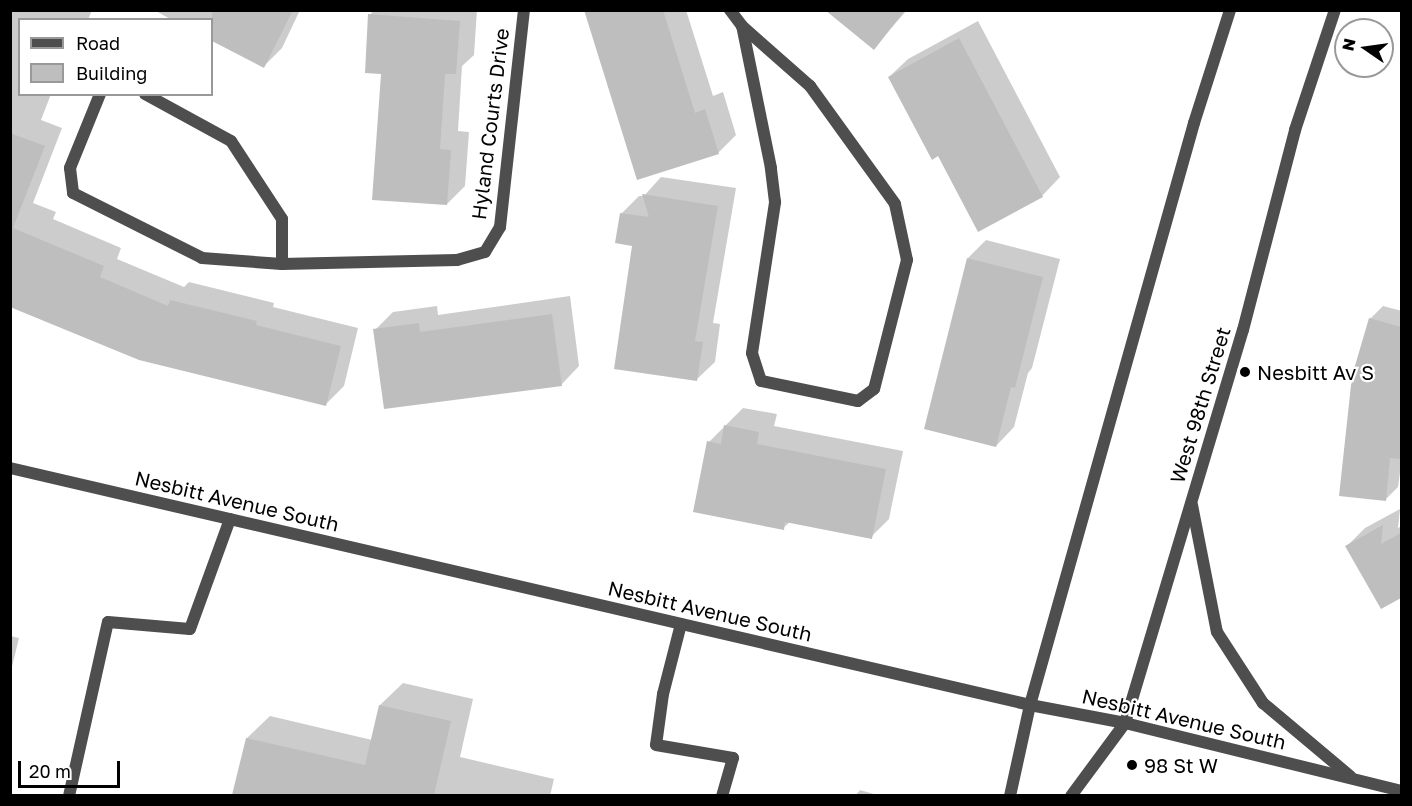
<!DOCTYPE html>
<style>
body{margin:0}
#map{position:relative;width:1412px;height:806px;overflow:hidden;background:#fff;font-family:"Golos Text",sans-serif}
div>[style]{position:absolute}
.shadow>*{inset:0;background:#0003}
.building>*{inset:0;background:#bebebe}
.service>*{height:12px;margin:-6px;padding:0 6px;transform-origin:6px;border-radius:6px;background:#4e4e4e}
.minor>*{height:12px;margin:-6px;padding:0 6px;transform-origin:6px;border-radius:6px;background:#4e4e4e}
.tertiary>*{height:12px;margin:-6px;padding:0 6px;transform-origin:6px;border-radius:6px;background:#4e4e4e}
.dots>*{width:16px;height:16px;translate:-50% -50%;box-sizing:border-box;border:3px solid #fff;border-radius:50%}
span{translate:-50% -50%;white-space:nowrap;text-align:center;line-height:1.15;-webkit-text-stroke:4.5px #fff;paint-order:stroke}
.street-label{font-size:20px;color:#000}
.poi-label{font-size:20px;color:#000}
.left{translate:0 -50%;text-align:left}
.frame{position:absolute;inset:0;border:12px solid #000;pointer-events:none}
.legend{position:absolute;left:18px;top:18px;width:195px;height:78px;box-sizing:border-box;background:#fff;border:2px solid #999;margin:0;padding:8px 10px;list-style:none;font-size:18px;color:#000}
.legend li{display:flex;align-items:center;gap:12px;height:30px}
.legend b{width:30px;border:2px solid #999}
.north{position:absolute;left:1334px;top:18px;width:60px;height:60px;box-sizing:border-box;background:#fff;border:2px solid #999;border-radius:50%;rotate:283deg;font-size:16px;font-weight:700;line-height:24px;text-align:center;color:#000}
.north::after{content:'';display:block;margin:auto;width:21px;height:27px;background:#000;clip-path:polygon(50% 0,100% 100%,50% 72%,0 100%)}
.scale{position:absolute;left:18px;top:761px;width:102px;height:27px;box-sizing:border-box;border:3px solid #000;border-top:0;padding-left:8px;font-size:18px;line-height:21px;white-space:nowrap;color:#000;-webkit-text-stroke:4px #fff;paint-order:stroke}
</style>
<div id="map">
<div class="shadow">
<i style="clip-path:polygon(10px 10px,92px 10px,88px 20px,20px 20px,20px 94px,51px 94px,41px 120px,62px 128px,33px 203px,56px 212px,53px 219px,121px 248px,117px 259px,184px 287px,189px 282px,274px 303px,273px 307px,358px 328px,344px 386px,326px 404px,10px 305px)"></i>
<i style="clip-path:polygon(154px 10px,300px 10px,282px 48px,264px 66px,212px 39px,212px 20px,172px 20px)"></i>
<i style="clip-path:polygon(374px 10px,477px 10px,474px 55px,462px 66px,458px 131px,469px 132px,465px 186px,447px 204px,370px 15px)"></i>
<i style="clip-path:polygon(585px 10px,686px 10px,713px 96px,723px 92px,736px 135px,718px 153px)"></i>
<i style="clip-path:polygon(828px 10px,907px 10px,874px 48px)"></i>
<i style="clip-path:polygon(978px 21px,1060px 177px,1042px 196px,979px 229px,939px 154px,889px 77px,908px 59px)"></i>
<i style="clip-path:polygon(661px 177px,736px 188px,713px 323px,720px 324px,715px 362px,696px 380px,621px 214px,639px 196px,644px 196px)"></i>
<i style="clip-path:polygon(986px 240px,1060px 259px,1032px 368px,1028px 373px,1014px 427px,996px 446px,968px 258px)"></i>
<i style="clip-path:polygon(570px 296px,579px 366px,561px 385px,375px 330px,393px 312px,437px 306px,438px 315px)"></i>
<i style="clip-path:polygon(1383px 306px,1402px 311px,1402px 458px,1398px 487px,1385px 500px,1370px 319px)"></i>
<i style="clip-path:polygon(743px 408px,777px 414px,774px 426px,903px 451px,889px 519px,871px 537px,790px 522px,783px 528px,709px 442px)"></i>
<i style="clip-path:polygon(1400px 509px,1398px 528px,1402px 526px,1402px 596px,1381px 607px,1347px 546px,1365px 528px)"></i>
<i style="clip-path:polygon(10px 636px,19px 638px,10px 675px)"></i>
<i style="clip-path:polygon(403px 683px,473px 699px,460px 757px,554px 779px,550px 796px,234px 796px,247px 738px,270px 716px,372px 740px,380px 705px)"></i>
<i style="clip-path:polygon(860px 790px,881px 796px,855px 796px)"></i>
</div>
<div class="building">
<i style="clip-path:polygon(212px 10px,293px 10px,264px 68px,212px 41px)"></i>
<i style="clip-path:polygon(584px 10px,663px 10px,695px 113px,705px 109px,719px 154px,637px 180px)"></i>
<i style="clip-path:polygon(825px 10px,905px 10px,874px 50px)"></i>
<i style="clip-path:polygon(368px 14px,460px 21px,456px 74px,445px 74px,440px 149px,451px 150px,447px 205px,372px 200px,381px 74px,365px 73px)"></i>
<i style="clip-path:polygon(959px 38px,1043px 197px,978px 232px,938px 156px,932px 160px,888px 77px)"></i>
<i style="clip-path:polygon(10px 133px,45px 146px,13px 228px,104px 266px,100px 277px,168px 306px,170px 300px,257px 321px,256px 325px,341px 346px,326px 406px,139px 360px,10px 307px)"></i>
<i style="clip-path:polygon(642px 194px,718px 206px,695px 341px,703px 342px,697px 381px,614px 369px,632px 246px,615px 243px,620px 213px,649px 217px)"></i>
<i style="clip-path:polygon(967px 258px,1043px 277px,1015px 388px,1011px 387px,996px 447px,924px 429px)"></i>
<i style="clip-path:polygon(552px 314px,562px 386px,384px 409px,373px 329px,419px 323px,420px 332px)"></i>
<i style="clip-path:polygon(1369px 318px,1401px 327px,1401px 459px,1390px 458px,1386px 501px,1339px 496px,1352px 376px)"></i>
<i style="clip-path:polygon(724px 425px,759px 432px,757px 444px,886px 469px,872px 539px,785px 522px,784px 530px,693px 512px,707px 441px,721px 444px)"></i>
<i style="clip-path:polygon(1383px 525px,1381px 544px,1401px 533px,1401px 598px,1381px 609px,1345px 546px)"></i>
<i style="clip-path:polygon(379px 705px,451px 721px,434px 795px,232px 795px,246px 738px,365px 765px)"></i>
</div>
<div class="service">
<i style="left:730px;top:10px;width:20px;rotate:53deg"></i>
<i style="left:742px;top:26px;width:91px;rotate:41.4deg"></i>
<i style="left:810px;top:86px;width:145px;rotate:54.2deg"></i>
<i style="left:895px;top:204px;width:57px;rotate:77.9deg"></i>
<i style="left:907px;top:260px;width:133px;rotate:104.3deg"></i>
<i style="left:874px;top:389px;width:20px;rotate:143deg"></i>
<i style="left:858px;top:401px;width:99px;rotate:-168.3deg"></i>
<i style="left:761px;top:381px;width:29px;rotate:-108deg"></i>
<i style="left:752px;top:353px;width:153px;rotate:-81.3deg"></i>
<i style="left:775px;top:202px;width:34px;rotate:-97deg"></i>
<i style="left:771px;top:168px;width:145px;rotate:-101.5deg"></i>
<i style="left:681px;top:624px;width:72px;rotate:104.4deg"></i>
<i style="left:663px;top:694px;width:51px;rotate:97.8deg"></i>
<i style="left:656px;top:745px;width:78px;rotate:9.6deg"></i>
<i style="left:733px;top:758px;width:40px;rotate:106deg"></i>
<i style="left:69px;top:796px;width:178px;rotate:-77.4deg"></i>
<i style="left:108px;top:622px;width:82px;rotate:4.9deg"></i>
<i style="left:190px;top:629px;width:117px;rotate:-70deg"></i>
</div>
<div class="minor">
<i style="left:100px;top:94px;width:80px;rotate:112.1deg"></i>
<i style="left:70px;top:168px;width:25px;rotate:83deg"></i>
<i style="left:73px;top:193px;width:144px;rotate:26.7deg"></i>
<i style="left:202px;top:258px;width:80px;rotate:4.3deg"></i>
<i style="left:282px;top:264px;width:175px;rotate:-1.3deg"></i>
<i style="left:457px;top:260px;width:29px;rotate:-16deg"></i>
<i style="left:485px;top:252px;width:29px;rotate:-59deg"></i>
<i style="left:500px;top:227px;width:218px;rotate:-83.7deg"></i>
<i style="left:145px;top:94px;width:98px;rotate:28.7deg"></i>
<i style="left:231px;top:141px;width:93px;rotate:56.8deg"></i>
<i style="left:282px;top:219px;width:45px;rotate:90deg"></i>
<i style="left:1010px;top:796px;width:93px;rotate:-77.6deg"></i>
<i style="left:1071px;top:796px;width:91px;rotate:-53.5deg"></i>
</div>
<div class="tertiary">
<i style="left:10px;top:468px;width:1047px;rotate:13.08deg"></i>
<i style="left:1030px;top:705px;width:97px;rotate:10.7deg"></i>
<i style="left:1125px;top:723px;width:285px;rotate:13.8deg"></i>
<i style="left:1192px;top:505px;width:129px;rotate:78.9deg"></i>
<i style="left:1217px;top:632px;width:85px;rotate:57.1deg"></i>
<i style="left:1263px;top:703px;width:114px;rotate:40deg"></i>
<i style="left:1030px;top:705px;width:605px;rotate:-74.26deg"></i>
<i style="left:1194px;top:123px;width:119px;rotate:-72.3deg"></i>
<i style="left:1125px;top:723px;width:410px;rotate:-73.3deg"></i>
<i style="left:1243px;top:330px;width:207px;rotate:-75.4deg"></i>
<i style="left:1295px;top:130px;width:126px;rotate:-71.6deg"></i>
</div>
<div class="dots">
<i style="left:1245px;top:372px;background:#000"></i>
<i style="left:1132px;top:765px;background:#000"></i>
</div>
<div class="street-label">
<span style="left:490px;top:124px;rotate:-83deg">Hyland Courts Drive</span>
<span style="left:1200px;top:405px;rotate:-73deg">West 98th Street</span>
<span style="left:237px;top:501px;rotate:13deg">Nesbitt Avenue South</span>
<span style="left:710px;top:611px;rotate:13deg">Nesbitt Avenue South</span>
<span style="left:1184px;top:719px;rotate:13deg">Nesbitt Avenue South</span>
</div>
<div class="poi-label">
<span class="left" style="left:1257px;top:372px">Nesbitt Av S</span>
<span class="left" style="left:1144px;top:765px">98 St W</span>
</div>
<div class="frame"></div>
<ul class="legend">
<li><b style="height:8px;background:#4e4e4e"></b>Road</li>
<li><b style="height:16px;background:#bebebe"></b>Building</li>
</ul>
<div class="north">N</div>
<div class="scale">20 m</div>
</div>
